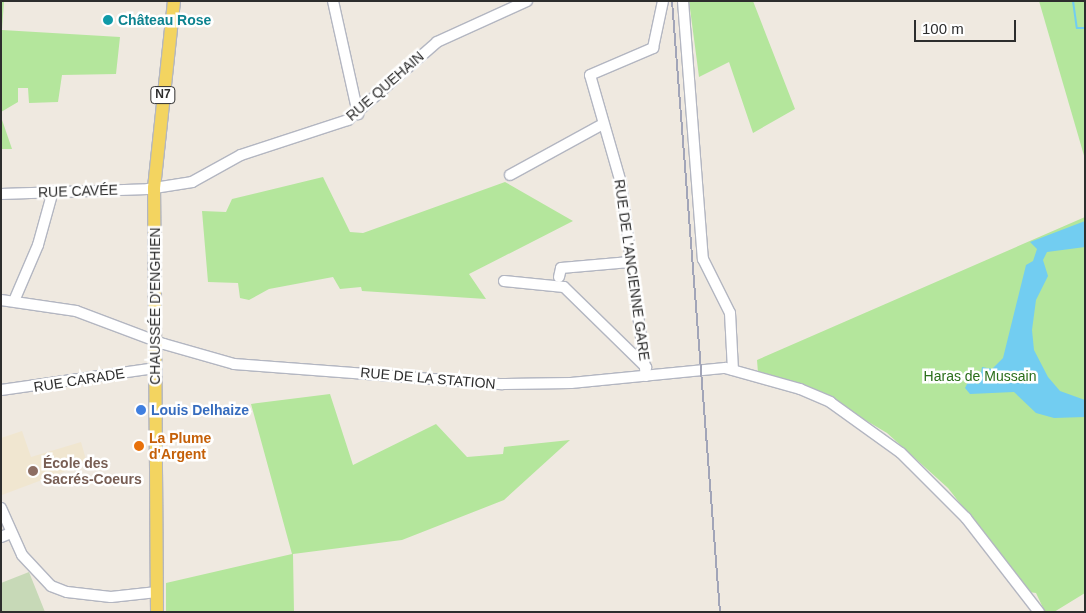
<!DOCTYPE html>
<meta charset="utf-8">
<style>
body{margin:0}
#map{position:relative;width:1086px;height:613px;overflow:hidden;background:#efe9e0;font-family:Arial,sans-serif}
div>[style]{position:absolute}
.education>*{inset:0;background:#f0e6d0}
.green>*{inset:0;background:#b4e69c}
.cemetery>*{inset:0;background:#c7d9b7}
.water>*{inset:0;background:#72cdf1}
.stream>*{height:2px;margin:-1px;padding:0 1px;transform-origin:1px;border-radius:1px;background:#72cdf1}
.roads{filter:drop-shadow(1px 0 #b3b6c1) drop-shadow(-1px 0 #b3b6c1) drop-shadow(0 1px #b3b6c1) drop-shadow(0 -1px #b3b6c1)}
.minor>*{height:10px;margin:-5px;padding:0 5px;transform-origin:5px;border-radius:5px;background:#fff}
.major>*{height:12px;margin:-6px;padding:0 6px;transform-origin:6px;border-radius:6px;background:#f3d460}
.rail>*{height:2px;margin:-1px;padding:0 1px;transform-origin:1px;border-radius:1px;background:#a2a5b8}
.dots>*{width:14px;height:14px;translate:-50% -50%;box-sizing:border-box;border:2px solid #fff;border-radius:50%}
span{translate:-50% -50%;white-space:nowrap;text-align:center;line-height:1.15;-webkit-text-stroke:5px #fff;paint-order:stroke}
.shield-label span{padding:1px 4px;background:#fff;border:1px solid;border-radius:4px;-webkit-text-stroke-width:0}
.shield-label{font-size:12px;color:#2d2d2d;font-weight:700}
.culture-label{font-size:14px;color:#0d838f;font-weight:700}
.left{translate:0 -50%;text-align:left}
.street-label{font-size:14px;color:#2d2d2d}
.park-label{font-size:14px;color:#2a6e1a}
.shop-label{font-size:14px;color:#366cbe;font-weight:700}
.food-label{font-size:14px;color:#c56008;font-weight:700}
.education-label{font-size:14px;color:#785e54;font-weight:700}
.frame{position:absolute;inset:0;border:2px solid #2d2d2d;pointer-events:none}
.scale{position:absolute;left:914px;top:20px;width:102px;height:22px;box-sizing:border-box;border:2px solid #2d2d2d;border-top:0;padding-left:6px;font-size:15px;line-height:18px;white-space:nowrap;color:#2d2d2d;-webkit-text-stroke:4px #fff;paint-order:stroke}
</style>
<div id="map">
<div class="education">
<i style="clip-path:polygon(22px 431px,31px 457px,81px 442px,87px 463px,2px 495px,1px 438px)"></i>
</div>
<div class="green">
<i style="clip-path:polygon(1px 1px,4px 1px,2px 30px,120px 37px,116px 74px,62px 75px,58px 102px,29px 103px,28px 88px,18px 88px,18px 102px,1px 112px)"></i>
<i style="clip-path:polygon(689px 1px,753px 1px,795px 109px,753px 133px,729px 62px,699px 77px)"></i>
<i style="clip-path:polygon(1039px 1px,1085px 1px,1085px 159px)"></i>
<i style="clip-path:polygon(1px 117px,12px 149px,1px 149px)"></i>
<i style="clip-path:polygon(323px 177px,350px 232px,363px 233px,505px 182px,573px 221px,469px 274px,486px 299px,362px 291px,361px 287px,340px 289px,333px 277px,269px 289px,249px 300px,240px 298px,238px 283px,208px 282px,202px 211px,226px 212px,232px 199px)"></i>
<i style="clip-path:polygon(1085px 217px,1085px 593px,1054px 612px,1045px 612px,1036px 593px,1029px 592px,948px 488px,887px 433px,808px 386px,758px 373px,757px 360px)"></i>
<i style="clip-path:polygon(330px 394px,353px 465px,436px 424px,467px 457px,503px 454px,504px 447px,570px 440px,504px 500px,402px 540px,293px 554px,294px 612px,166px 612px,166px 583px,292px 554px,251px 404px)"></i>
</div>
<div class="cemetery">
<i style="clip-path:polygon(29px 572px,45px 612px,1px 612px,1px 583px)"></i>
</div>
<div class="water">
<i style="clip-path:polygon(1085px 221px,1085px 247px,1047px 252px,1043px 260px,1048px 276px,1036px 300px,1032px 330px,1034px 350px,1048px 377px,1060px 391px,1085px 400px,1085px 417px,1054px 418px,1036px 413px,1014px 392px,970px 394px,965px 388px,967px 384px,969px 381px,979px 384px,982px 367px,992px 369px,1003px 358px,1026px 265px,1033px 261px,1037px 249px,1030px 242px)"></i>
</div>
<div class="stream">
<i style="left:1073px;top:1px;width:27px;rotate:82deg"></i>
<i style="left:1077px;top:28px;width:8px"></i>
</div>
<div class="roads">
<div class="minor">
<i style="left:333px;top:1px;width:116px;rotate:77.5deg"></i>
<i style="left:683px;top:1px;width:259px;rotate:85.6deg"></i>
<i style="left:703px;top:259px;width:60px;rotate:63.4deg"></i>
<i style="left:730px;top:313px;width:57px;rotate:87deg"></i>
<i style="left:510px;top:175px;width:106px;rotate:-28.7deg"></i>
<i style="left:1px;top:194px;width:147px;rotate:-1.9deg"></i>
<i style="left:148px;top:189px;width:45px;rotate:-9deg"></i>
<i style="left:192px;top:182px;width:56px;rotate:-28.9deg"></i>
<i style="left:241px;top:155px;width:113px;rotate:-18.1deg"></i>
<i style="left:348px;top:120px;width:118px;rotate:-41.2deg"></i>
<i style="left:437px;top:42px;width:99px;rotate:-24.5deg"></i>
<i style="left:559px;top:277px;width:9px;rotate:-77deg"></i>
<i style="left:561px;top:268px;width:69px;rotate:-5deg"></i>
<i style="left:504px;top:281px;width:60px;rotate:5.7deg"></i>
<i style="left:564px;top:287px;width:115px;rotate:44.3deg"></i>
<i style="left:1px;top:300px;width:76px;rotate:8.3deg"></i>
<i style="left:76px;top:311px;width:94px;rotate:20.6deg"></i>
<i style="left:164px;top:344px;width:73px;rotate:15.9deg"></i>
<i style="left:234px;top:364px;width:269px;rotate:4.3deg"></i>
<i style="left:502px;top:384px;width:69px;rotate:-0.8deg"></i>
<i style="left:571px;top:383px;width:155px;rotate:-5.6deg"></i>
<i style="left:725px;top:368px;width:78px;rotate:15.6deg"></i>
<i style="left:800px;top:389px;width:33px;rotate:23deg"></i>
<i style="left:830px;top:402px;width:87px;rotate:35.7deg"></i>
<i style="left:901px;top:453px;width:92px;rotate:45deg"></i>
<i style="left:966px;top:518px;width:119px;rotate:52.2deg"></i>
<i style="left:14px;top:301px;width:61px;rotate:-66.8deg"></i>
<i style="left:38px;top:245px;width:56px;rotate:-74.5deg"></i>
<i style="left:646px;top:376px;width:195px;rotate:-97.4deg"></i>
<i style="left:621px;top:183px;width:112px;rotate:-106deg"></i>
<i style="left:590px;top:75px;width:69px;rotate:-23.2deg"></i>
<i style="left:653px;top:48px;width:48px;rotate:-78deg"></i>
<i style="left:1px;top:390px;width:157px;rotate:-8.1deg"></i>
<i style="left:1px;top:508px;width:51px;rotate:65.9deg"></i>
<i style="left:22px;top:555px;width:42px;rotate:46.9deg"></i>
<i style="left:51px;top:586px;width:17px;rotate:21deg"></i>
<i style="left:67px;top:592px;width:44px;rotate:6.5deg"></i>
<i style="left:111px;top:597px;width:46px;rotate:-6.2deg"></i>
<i style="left:1px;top:537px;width:11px;rotate:-22deg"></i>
</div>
<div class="major">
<i style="left:157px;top:612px;width:424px;rotate:-90.4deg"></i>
<i style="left:154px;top:188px;width:188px;rotate:-83.9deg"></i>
</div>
</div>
<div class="rail">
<i style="left:672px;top:1px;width:613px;rotate:85.51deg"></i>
</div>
<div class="dots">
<i style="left:108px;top:20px;background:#0f9aa8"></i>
<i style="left:141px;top:410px;background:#3f7fe0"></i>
<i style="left:139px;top:446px;background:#e8710a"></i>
<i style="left:33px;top:471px;background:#8d6e63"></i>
</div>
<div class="shield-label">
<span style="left:163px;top:95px">N7</span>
</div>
<div class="culture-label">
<span class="left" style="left:118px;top:20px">Château Rose</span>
</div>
<div class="street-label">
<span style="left:385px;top:86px;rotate:-41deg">RUE QUEHAIN</span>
<span style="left:78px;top:191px;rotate:-2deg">RUE CAVÉE</span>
<span style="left:632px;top:270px;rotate:82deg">RUE DE L'ANCIENNE GARE</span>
<span style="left:155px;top:306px;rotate:-90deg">CHAUSSÉE D'ENGHIEN</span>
<span style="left:428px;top:378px;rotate:5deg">RUE DE LA STATION</span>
<span style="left:79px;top:380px;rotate:-9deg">RUE CARADE</span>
</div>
<div class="park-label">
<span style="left:980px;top:376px">Haras de Mussain</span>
</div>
<div class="shop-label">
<span class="left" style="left:151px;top:410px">Louis Delhaize</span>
</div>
<div class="food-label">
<span class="left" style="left:149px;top:446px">La Plume<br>d'Argent</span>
</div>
<div class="education-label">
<span class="left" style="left:43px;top:471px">École des<br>Sacrés-Coeurs</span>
</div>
<div class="frame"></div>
<div class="scale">100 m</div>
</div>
